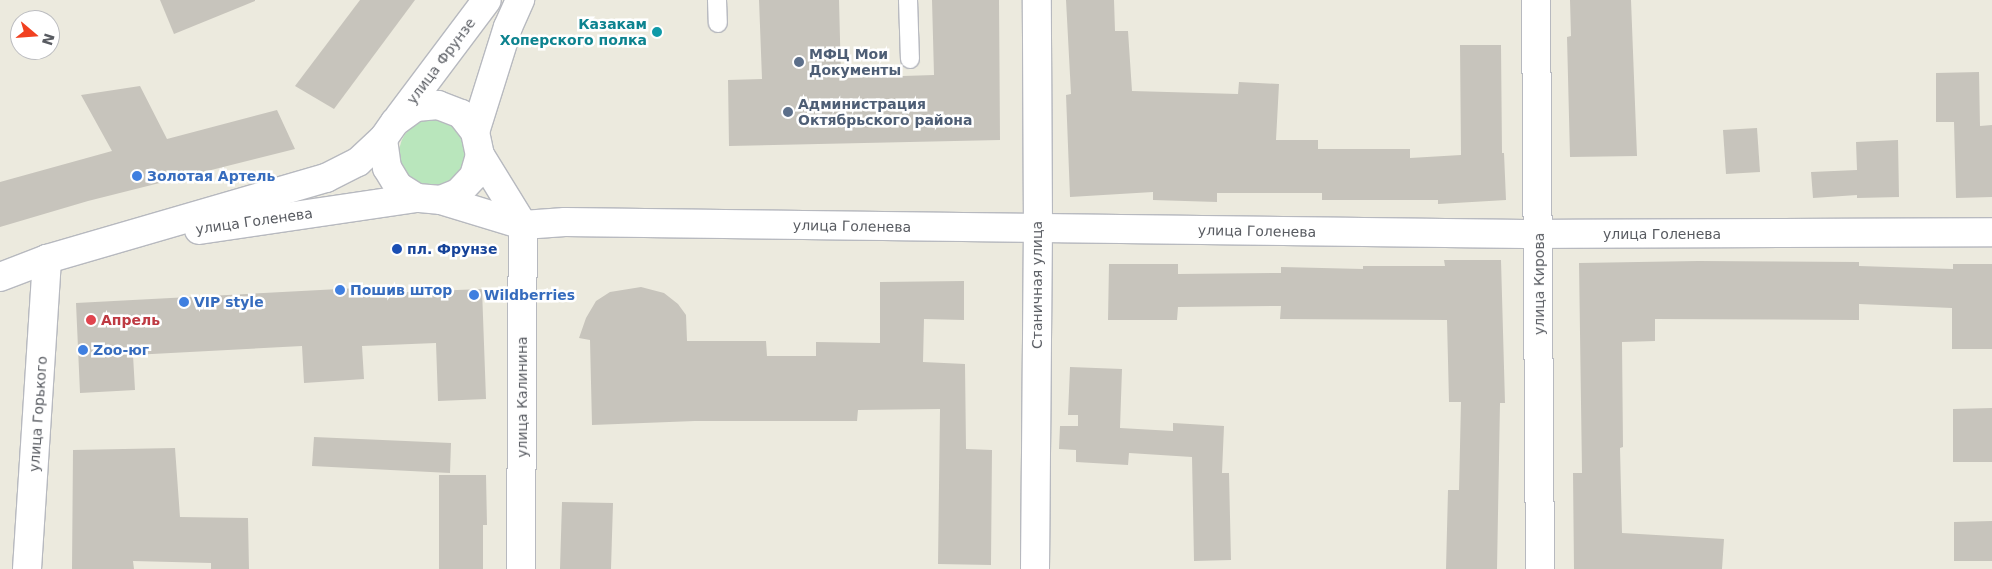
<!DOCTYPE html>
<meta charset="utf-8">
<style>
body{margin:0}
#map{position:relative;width:1992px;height:569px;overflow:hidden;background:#eceade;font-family:"DejaVu Sans",sans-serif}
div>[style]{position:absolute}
.green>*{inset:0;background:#b9e6bc}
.round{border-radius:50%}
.building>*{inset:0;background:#c7c4bc}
.roads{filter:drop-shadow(1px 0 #b7b9bf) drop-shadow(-1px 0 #b7b9bf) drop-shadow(0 1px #b7b9bf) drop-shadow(0 -1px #b7b9bf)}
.service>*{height:18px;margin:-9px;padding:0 9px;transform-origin:9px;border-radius:9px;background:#fff}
.minor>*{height:28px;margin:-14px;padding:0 14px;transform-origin:14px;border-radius:14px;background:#fff}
.secondary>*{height:28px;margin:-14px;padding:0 14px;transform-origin:14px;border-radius:14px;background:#fff}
.dots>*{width:14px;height:14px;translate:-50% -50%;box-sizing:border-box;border:2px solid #fff;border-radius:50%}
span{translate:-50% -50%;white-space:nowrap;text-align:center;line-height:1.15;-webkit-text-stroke:5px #fff;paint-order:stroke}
.culture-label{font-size:14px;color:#0d838f;font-weight:700}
.right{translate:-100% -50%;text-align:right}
.service-label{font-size:14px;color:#4e5e75;font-weight:700}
.left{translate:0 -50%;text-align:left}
.street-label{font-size:14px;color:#585b61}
.shop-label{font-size:14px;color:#366cbe;font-weight:700}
.transit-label{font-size:14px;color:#164399;font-weight:700}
.health-label{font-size:14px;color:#be3a42;font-weight:700}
.north{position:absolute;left:10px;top:10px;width:50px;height:50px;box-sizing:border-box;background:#fff;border:1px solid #bcbdc0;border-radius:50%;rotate:108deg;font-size:14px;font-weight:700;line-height:20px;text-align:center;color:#585b61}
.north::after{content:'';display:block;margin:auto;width:18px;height:22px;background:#f14020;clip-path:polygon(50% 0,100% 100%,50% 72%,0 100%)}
</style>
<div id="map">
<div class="green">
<i class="round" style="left:399px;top:119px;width:70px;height:70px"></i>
</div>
<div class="building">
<i style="clip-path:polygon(160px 0,255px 0,255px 1px,174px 34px)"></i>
<i style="clip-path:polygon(360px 0,415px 0,334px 109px,295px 86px)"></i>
<i style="clip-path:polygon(759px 0,839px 0,841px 78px,934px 75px,932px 0,999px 0,1000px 140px,729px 146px,728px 80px,762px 79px)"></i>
<i style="clip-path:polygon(1066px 0,1114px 0,1115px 31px,1128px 31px,1132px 91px,1238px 94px,1239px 82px,1279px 84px,1276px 140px,1318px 140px,1318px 149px,1410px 149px,1410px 158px,1461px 155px,1460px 45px,1501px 45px,1502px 153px,1504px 153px,1506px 200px,1438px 204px,1438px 200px,1322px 200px,1322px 193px,1217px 193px,1217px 202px,1153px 200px,1153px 192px,1070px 197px,1066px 95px,1071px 94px)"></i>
<i style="clip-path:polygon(1570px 0,1631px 0,1637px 156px,1570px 157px,1567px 37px,1571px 36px)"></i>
<i style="clip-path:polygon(1979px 72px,1980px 126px,1992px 125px,1992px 197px,1956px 198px,1954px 122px,1936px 122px,1936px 73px)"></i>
<i style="clip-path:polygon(140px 86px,167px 139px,277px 110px,295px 149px,88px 201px,0 227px,0 182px,112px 151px,81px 95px)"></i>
<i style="clip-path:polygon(1757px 128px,1760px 172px,1726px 174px,1723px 130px)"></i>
<i style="clip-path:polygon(1898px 140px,1899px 197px,1857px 198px,1857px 195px,1813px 198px,1811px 172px,1857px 170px,1856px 142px)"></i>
<i style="clip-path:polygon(1444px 260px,1501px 260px,1505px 403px,1500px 403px,1497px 569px,1446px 569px,1448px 490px,1459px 490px,1461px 402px,1449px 402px,1447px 320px,1280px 319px,1281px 306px,1178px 307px,1177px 320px,1108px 320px,1109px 264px,1178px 264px,1178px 274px,1281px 273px,1281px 267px,1363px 269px,1363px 266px,1445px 266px)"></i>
<i style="clip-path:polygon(1698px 261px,1859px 262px,1859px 266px,1953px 269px,1953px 264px,1992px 264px,1992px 349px,1952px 349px,1952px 308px,1859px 304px,1859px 320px,1655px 319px,1655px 341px,1622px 342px,1623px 447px,1620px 448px,1622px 533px,1724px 539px,1722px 569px,1574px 569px,1573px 473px,1582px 473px,1579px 263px)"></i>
<i style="clip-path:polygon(964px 281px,964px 320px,924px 319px,923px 362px,965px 364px,966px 449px,992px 450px,991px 565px,938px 564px,940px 409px,858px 410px,857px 421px,695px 421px,592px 425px,590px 340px,579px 338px,586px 318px,596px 301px,610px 292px,641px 287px,664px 293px,678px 304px,686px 315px,687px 341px,766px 341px,767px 356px,816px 356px,816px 342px,880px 343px,880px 282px)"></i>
<i style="clip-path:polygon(358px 288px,358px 294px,482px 289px,486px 399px,438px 401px,436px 343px,362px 346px,364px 379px,304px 383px,302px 346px,133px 355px,135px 390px,80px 393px,76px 303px)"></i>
<i style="clip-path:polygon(1070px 367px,1122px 369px,1120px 428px,1173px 431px,1173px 423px,1224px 426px,1222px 473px,1229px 473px,1231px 560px,1194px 561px,1192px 457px,1129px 453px,1128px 465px,1076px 462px,1076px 450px,1059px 449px,1060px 426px,1078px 426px,1078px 415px,1068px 415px)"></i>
<i style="clip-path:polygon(1992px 408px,1992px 462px,1953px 462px,1953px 409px)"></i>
<i style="clip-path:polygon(314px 437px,451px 443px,450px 473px,312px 466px)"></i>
<i style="clip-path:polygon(175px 448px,180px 517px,248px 518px,249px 569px,211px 569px,211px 563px,133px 561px,134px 569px,72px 569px,73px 450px)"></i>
<i style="clip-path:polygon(439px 475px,486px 475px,487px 525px,483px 525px,483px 569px,439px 569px)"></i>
<i style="clip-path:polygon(562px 502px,613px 503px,611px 569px,560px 569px)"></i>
<i style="clip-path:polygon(1992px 521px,1992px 561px,1954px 561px,1954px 522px)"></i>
</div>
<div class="roads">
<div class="service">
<i style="left:717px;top:0;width:23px;rotate:88deg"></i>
<i style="left:908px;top:0;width:59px;rotate:88.1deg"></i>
</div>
<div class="minor">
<i style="left:1536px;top:0;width:569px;rotate:89.6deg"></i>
<i style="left:480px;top:155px;width:82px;rotate:58.4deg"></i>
<i style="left:441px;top:200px;width:86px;rotate:17deg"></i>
<i style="left:523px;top:225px;width:42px;rotate:-4.1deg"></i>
<i style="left:565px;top:222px;width:961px;rotate:0.72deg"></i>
<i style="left:1526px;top:234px;width:466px;rotate:-0.2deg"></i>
<i style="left:27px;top:569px;width:311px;rotate:-86.3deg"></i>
<i style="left:521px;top:569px;width:344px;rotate:-89.7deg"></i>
<i style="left:1035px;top:569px;width:341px;rotate:-89.5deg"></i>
<i style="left:1038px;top:228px;width:228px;rotate:-90.3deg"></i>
</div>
<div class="secondary">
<i style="left:438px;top:105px;width:25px;rotate:21deg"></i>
<i style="left:461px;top:114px;width:23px;rotate:52deg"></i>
<i style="left:475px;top:132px;width:24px;rotate:78deg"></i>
<i style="left:480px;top:155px;width:22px;rotate:106deg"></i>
<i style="left:474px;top:176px;width:23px;rotate:133deg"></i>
<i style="left:458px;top:193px;width:18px;rotate:158deg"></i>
<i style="left:441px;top:200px;width:24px;rotate:-175deg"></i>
<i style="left:417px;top:198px;width:22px;rotate:-148deg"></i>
<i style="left:398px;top:186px;width:21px;rotate:-121deg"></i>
<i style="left:387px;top:168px;width:29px;rotate:-98deg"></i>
<i style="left:383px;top:139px;width:21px;rotate:-55deg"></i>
<i style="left:395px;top:122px;width:26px;rotate:-36deg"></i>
<i style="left:416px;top:107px;width:22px;rotate:-5deg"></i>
<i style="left:399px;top:117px;width:146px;rotate:-53.1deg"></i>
<i style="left:475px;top:132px;width:110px;rotate:-72.6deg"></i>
<i style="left:508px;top:27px;width:30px;rotate:-66deg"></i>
<i style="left:199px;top:230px;width:220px;rotate:-8.4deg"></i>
<i style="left:0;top:277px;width:50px;rotate:-21deg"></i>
<i style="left:47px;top:259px;width:291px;rotate:-16.2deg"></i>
<i style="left:326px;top:178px;width:36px;rotate:-27deg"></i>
<i style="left:358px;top:162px;width:34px;rotate:-43deg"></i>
</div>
</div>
<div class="dots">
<i style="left:657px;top:32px;background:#0f9aa8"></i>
<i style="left:799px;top:62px;background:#5c6f8a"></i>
<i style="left:788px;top:112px;background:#5c6f8a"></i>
<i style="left:137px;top:176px;background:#3f7fe0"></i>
<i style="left:397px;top:249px;background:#1a4fb4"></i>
<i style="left:340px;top:290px;background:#3f7fe0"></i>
<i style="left:474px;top:295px;background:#3f7fe0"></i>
<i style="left:184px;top:302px;background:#3f7fe0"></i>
<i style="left:91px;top:320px;background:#e0444e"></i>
<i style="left:83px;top:350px;background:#3f7fe0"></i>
</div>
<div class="culture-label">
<span class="right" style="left:647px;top:32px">Казакам<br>Хоперского полка</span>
</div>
<div class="service-label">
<span class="left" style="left:809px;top:62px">МФЦ Мои<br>Документы</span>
<span class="left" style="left:798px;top:112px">Администрация<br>Октябрьского района</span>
</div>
<div class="street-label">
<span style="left:441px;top:61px;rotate:-53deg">улица Фрунзе</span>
<span style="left:254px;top:221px;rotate:-8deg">улица Голенева</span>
<span style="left:852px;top:226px;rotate:1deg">улица Голенева</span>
<span style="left:1257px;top:231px;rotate:1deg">улица Голенева</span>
<span style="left:1662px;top:234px">улица Голенева</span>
<span style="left:1539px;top:284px;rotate:-90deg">улица Кирова</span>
<span style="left:1037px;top:285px;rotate:-90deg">Станичная улица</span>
<span style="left:522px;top:397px;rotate:-90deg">улица Калинина</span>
<span style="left:38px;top:414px;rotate:-86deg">улица Горького</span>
</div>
<div class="shop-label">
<span class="left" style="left:147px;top:176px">Золотая Артель</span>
<span class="left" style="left:350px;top:290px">Пошив штор</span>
<span class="left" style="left:484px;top:295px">Wildberries</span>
<span class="left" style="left:194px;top:302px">VIP style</span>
<span class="left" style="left:93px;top:350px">Zoo-юг</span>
</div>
<div class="transit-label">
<span class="left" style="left:407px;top:249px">пл. Фрунзе</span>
</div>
<div class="health-label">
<span class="left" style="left:101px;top:320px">Апрель</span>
</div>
<div class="north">N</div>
</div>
